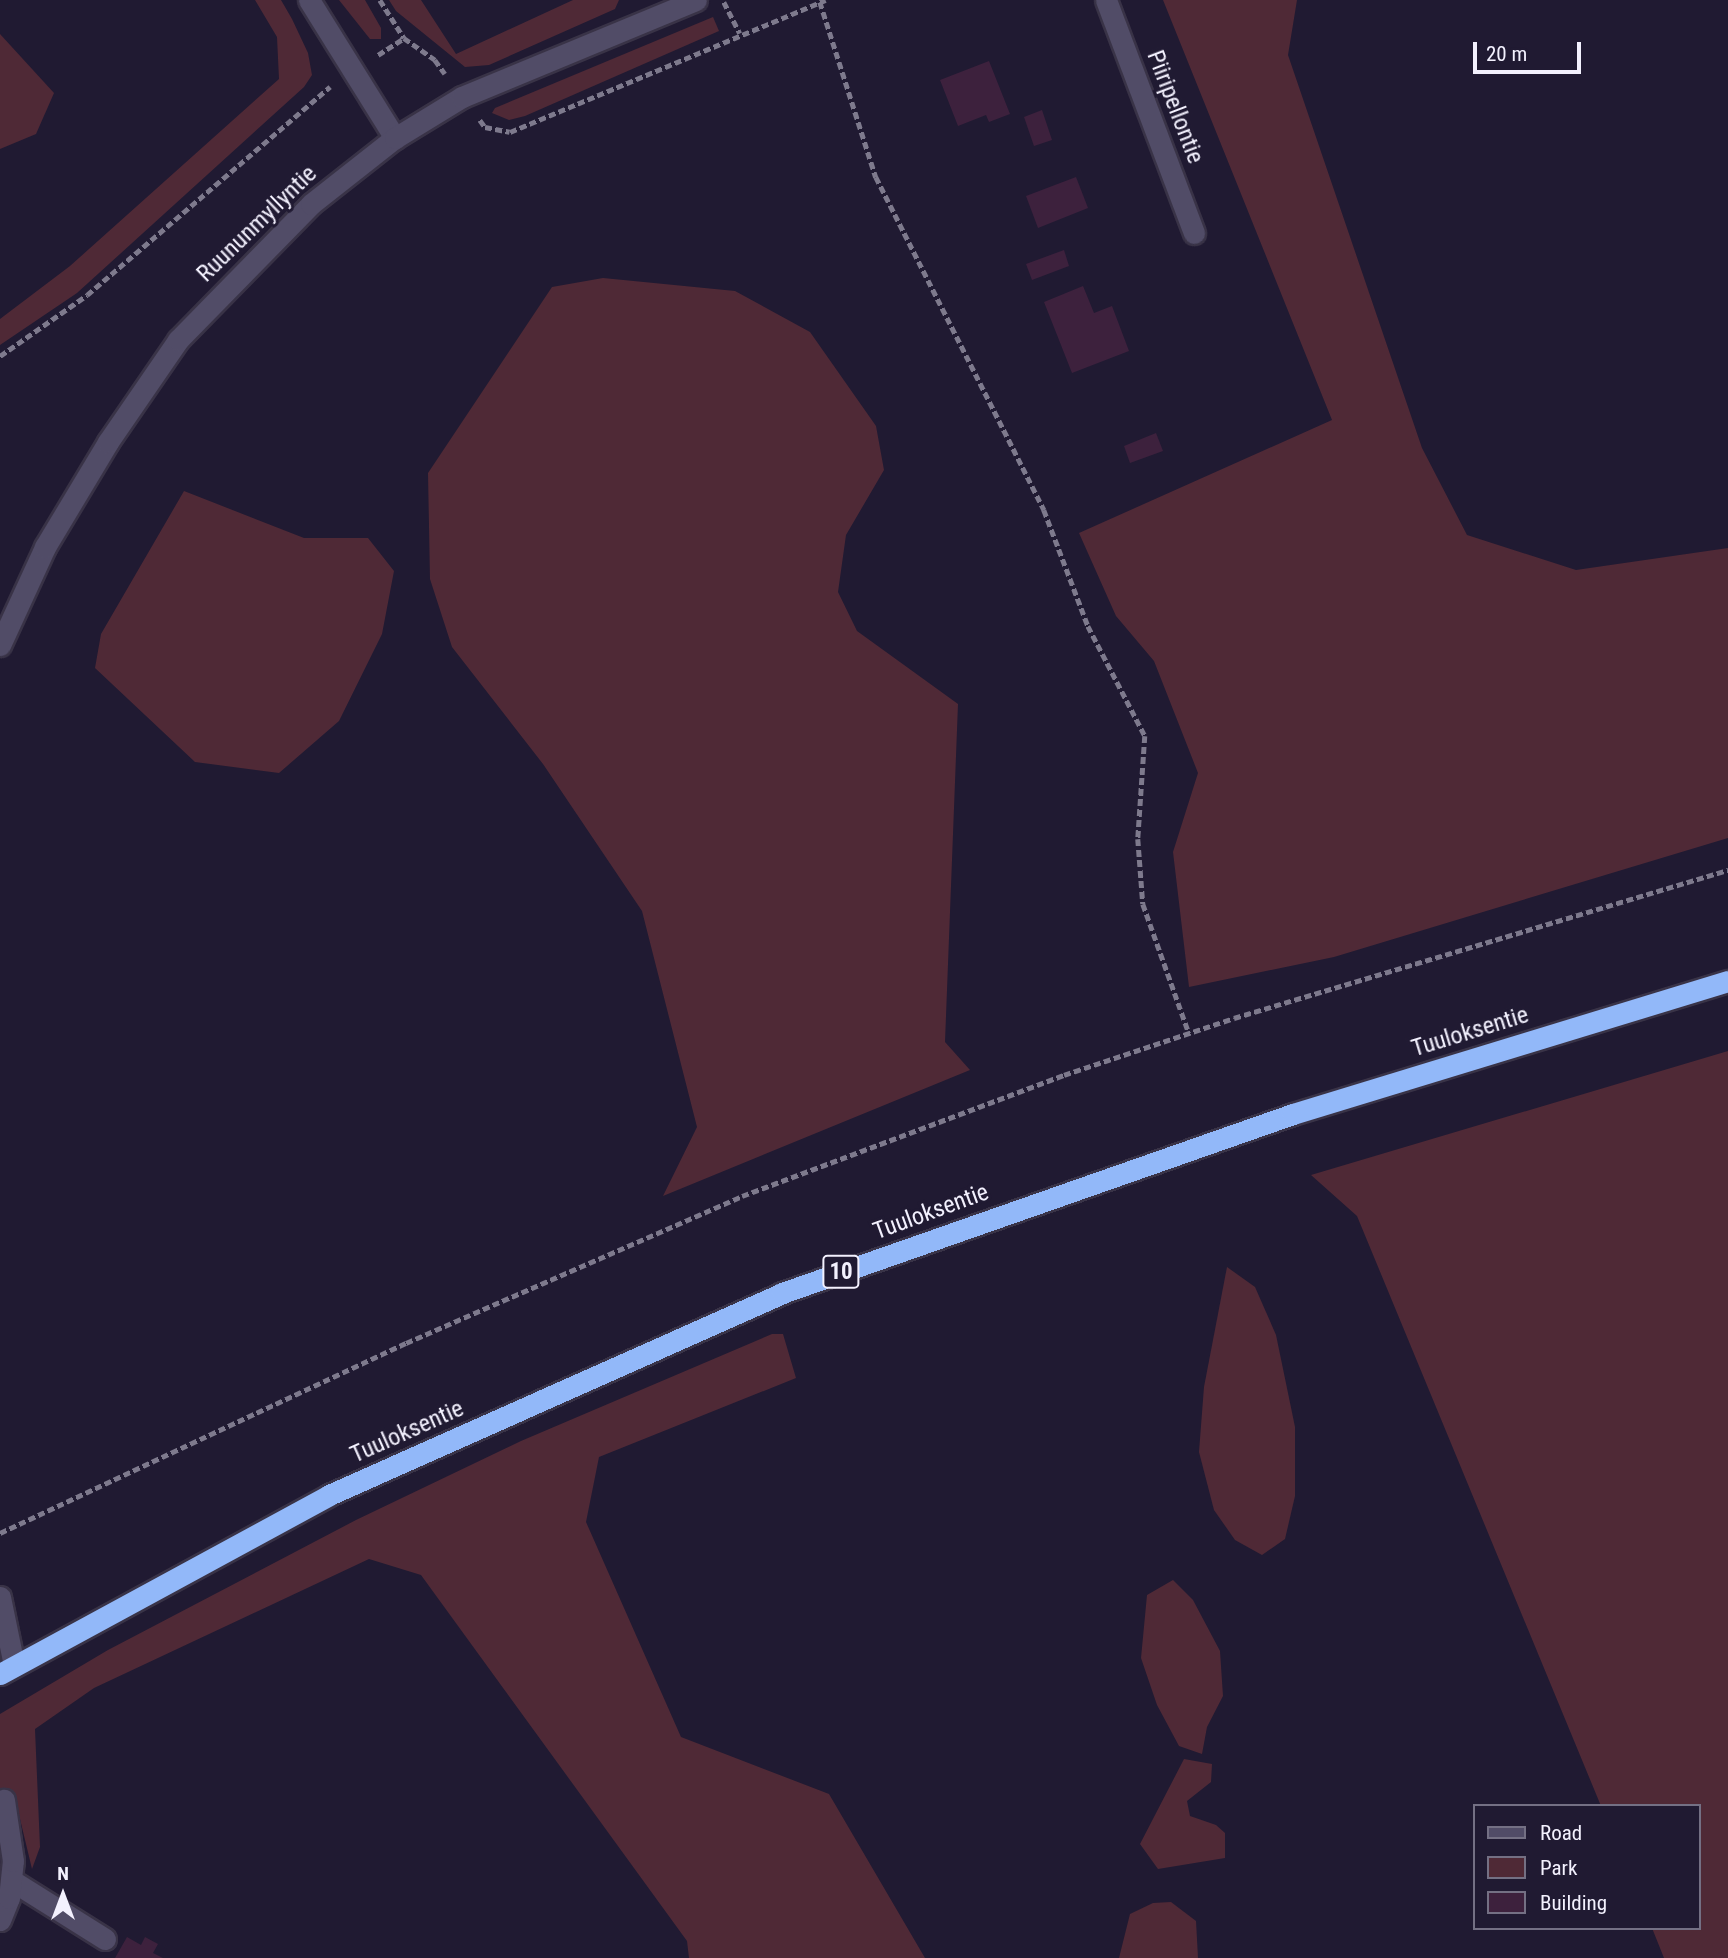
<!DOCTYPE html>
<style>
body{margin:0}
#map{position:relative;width:1728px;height:1958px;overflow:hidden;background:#201a32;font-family:"Roboto Condensed",sans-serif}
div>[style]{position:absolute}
.green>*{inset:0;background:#4f2936}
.building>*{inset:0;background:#3d213d}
.path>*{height:4.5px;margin-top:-2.25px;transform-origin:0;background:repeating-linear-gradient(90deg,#7e7a8d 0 7px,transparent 0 10.5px)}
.roads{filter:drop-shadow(2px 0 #393347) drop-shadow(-2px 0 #393347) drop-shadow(0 2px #393347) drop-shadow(0 -2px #393347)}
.minor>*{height:21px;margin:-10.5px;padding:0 10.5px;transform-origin:10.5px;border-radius:10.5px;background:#514c67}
.highway>*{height:21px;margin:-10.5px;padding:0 10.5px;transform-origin:10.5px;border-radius:10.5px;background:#92b8f9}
span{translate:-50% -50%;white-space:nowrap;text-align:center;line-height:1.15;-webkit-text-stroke:6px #201a32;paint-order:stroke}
.shield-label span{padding:2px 5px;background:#201a32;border:2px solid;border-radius:5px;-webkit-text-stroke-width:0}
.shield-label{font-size:23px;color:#f3f1fe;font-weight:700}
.street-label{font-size:24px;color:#f3f1fe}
.legend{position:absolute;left:1473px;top:1804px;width:228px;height:126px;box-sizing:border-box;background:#201a32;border:2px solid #747084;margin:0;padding:9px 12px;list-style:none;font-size:21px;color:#f3f1fe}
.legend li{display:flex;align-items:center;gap:14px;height:35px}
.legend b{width:35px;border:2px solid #747084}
.north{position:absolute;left:28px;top:1860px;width:70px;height:70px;-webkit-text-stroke:5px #201a32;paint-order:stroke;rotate:0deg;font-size:19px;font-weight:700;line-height:28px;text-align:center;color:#f3f1fe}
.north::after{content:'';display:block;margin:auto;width:24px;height:32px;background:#f3f1fe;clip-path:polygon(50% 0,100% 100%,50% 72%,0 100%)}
.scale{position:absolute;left:1473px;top:42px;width:108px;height:32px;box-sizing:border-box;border:4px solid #f3f1fe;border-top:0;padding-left:9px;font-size:21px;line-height:24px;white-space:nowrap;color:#f3f1fe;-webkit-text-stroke:5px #201a32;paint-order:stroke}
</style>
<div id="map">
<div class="green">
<i style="clip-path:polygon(255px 0,281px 0,292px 19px,308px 53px,312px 75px,304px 87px,77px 293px,0 345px,0 319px,70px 266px,279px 79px,277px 37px)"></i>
<i style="clip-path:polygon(339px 0,365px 0,381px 28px,381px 39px,370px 39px)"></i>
<i style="clip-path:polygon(389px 0,421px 0,456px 54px,573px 0,619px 0,615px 9px,489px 65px,465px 67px,396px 11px)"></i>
<i style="clip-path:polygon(1163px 0,1297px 0,1288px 55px,1422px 448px,1467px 535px,1576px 570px,1728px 548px,1728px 838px,1334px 957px,1189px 987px,1173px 852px,1198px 773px,1154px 661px,1116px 616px,1079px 533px,1332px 420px)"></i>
<i style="clip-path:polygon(713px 17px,719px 31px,525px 116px,509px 120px,492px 113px,495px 108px)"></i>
<i style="clip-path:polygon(0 34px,54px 93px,36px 134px,0 149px)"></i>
<i style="clip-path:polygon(603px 278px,735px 291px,810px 332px,876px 426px,884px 470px,846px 535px,838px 592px,857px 631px,958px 704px,945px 1042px,970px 1070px,663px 1196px,697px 1127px,642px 911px,543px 764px,452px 647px,430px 579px,428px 473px,552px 287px)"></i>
<i style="clip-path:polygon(184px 491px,304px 538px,368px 538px,394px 571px,382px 634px,339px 721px,279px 773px,195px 762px,95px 668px,101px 634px)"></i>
<i style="clip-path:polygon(1728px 1051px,1728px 1958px,1664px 1958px,1652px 1928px,1698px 1928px,1698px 1806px,1601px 1806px,1357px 1216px,1311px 1175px)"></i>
<i style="clip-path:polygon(1227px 1267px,1255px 1287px,1276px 1335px,1295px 1427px,1295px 1496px,1285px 1539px,1262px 1555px,1235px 1540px,1214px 1510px,1199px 1452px,1204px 1387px)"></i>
<i style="clip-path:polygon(772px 1334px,783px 1334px,796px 1378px,599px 1457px,586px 1522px,681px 1737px,829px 1794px,925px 1958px,689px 1958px,687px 1941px,421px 1575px,369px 1559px,94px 1688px,35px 1729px,40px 1847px,32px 1869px,14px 1794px,0 1799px,0 1714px,108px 1650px,356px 1520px,521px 1441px)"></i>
<i style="clip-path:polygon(1173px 1580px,1193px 1600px,1220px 1651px,1223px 1696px,1207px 1727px,1202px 1754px,1179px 1746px,1157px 1705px,1141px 1658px,1147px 1595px)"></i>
<i style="clip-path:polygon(1184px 1759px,1212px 1764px,1211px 1782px,1187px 1801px,1190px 1816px,1216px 1825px,1225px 1833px,1225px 1858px,1158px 1869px,1140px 1844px)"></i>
<i style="clip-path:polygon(1171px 1902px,1196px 1921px,1198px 1958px,1119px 1958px,1130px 1914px,1153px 1903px)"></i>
</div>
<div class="building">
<i style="clip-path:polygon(989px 61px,1010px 114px,989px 122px,986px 115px,958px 126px,940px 80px)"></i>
<i style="clip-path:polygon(1042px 110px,1052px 140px,1034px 146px,1024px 117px)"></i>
<i style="clip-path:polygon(1076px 177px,1088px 208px,1038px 228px,1026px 196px)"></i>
<i style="clip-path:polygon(1064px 250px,1069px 266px,1032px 280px,1026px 264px)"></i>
<i style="clip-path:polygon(1083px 286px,1094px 313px,1112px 306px,1129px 351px,1072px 373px,1044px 302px)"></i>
<i style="clip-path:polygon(1156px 433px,1163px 451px,1130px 463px,1124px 446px)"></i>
<i style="clip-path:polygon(127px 1937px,141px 1945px,145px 1937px,158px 1944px,153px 1953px,163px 1958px,115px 1958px)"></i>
</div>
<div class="path">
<i style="left:380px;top:0;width:45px;rotate:57.7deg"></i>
<i style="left:404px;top:38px;width:38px;rotate:35deg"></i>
<i style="left:435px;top:60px;width:17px;rotate:54deg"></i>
<i style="left:724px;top:2px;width:35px;rotate:63deg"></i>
<i style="left:820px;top:2px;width:184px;rotate:72.3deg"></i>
<i style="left:876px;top:177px;width:373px;rotate:63.2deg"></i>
<i style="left:1044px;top:510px;width:124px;rotate:69.2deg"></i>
<i style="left:1088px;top:626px;width:124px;rotate:62.6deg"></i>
<i style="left:1145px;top:736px;width:103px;rotate:93.9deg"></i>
<i style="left:1138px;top:839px;width:65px;rotate:85.6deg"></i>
<i style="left:1143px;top:904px;width:137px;rotate:70.4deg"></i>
<i style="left:378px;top:55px;width:31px;rotate:-33deg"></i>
<i style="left:480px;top:120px;width:9px;rotate:54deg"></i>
<i style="left:485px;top:127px;width:25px;rotate:11deg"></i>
<i style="left:510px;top:132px;width:342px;rotate:-22.7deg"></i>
<i style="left:0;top:356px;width:106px;rotate:-35deg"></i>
<i style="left:87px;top:295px;width:320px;rotate:-40.6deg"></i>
<i style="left:0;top:1533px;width:448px;rotate:-25.1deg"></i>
<i style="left:406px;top:1343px;width:367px;rotate:-23.6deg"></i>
<i style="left:742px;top:1196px;width:344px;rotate:-20.6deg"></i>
<i style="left:1064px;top:1075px;width:179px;rotate:-18.5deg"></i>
<i style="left:1234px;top:1018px;width:516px;rotate:-16.68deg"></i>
</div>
<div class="roads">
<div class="minor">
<i style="left:309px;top:0;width:163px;rotate:58.1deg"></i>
<i style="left:1106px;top:0;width:249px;rotate:69.3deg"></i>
<i style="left:0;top:645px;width:108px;rotate:-65.3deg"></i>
<i style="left:45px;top:547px;width:122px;rotate:-59deg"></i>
<i style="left:108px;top:442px;width:124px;rotate:-55.5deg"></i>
<i style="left:178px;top:340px;width:190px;rotate:-45.6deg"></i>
<i style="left:311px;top:204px;width:107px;rotate:-38.2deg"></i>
<i style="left:395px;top:138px;width:79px;rotate:-31.5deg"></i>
<i style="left:462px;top:97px;width:253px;rotate:-22.5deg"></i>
<i style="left:0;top:1597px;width:69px;rotate:78.4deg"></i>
<i style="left:11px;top:1880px;width:111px;rotate:32.1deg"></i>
<i style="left:0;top:1920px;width:24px;rotate:-68deg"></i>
<i style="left:9px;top:1898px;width:37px;rotate:-84deg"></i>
<i style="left:13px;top:1861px;width:62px;rotate:-98.4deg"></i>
</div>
<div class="highway">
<i style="left:0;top:1674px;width:375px;rotate:-28.5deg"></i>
<i style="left:329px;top:1495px;width:496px;rotate:-24deg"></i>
<i style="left:782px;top:1293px;width:541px;rotate:-19.31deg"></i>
<i style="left:1293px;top:1114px;width:455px;rotate:-17deg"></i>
</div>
</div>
<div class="shield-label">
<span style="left:841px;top:1272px">10</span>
</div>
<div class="street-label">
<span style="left:1175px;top:107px;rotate:69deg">Piiripellontie</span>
<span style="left:257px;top:224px;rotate:-44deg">Ruununmyllyntie</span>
<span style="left:1470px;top:1032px;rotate:-17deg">Tuuloksentie</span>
<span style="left:931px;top:1212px;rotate:-20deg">Tuuloksentie</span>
<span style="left:407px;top:1432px;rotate:-24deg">Tuuloksentie</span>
</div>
<ul class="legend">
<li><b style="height:9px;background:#514c67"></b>Road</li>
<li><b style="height:19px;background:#4f2936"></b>Park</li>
<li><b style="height:19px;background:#3d213d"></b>Building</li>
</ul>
<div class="north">N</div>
<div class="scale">20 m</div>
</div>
